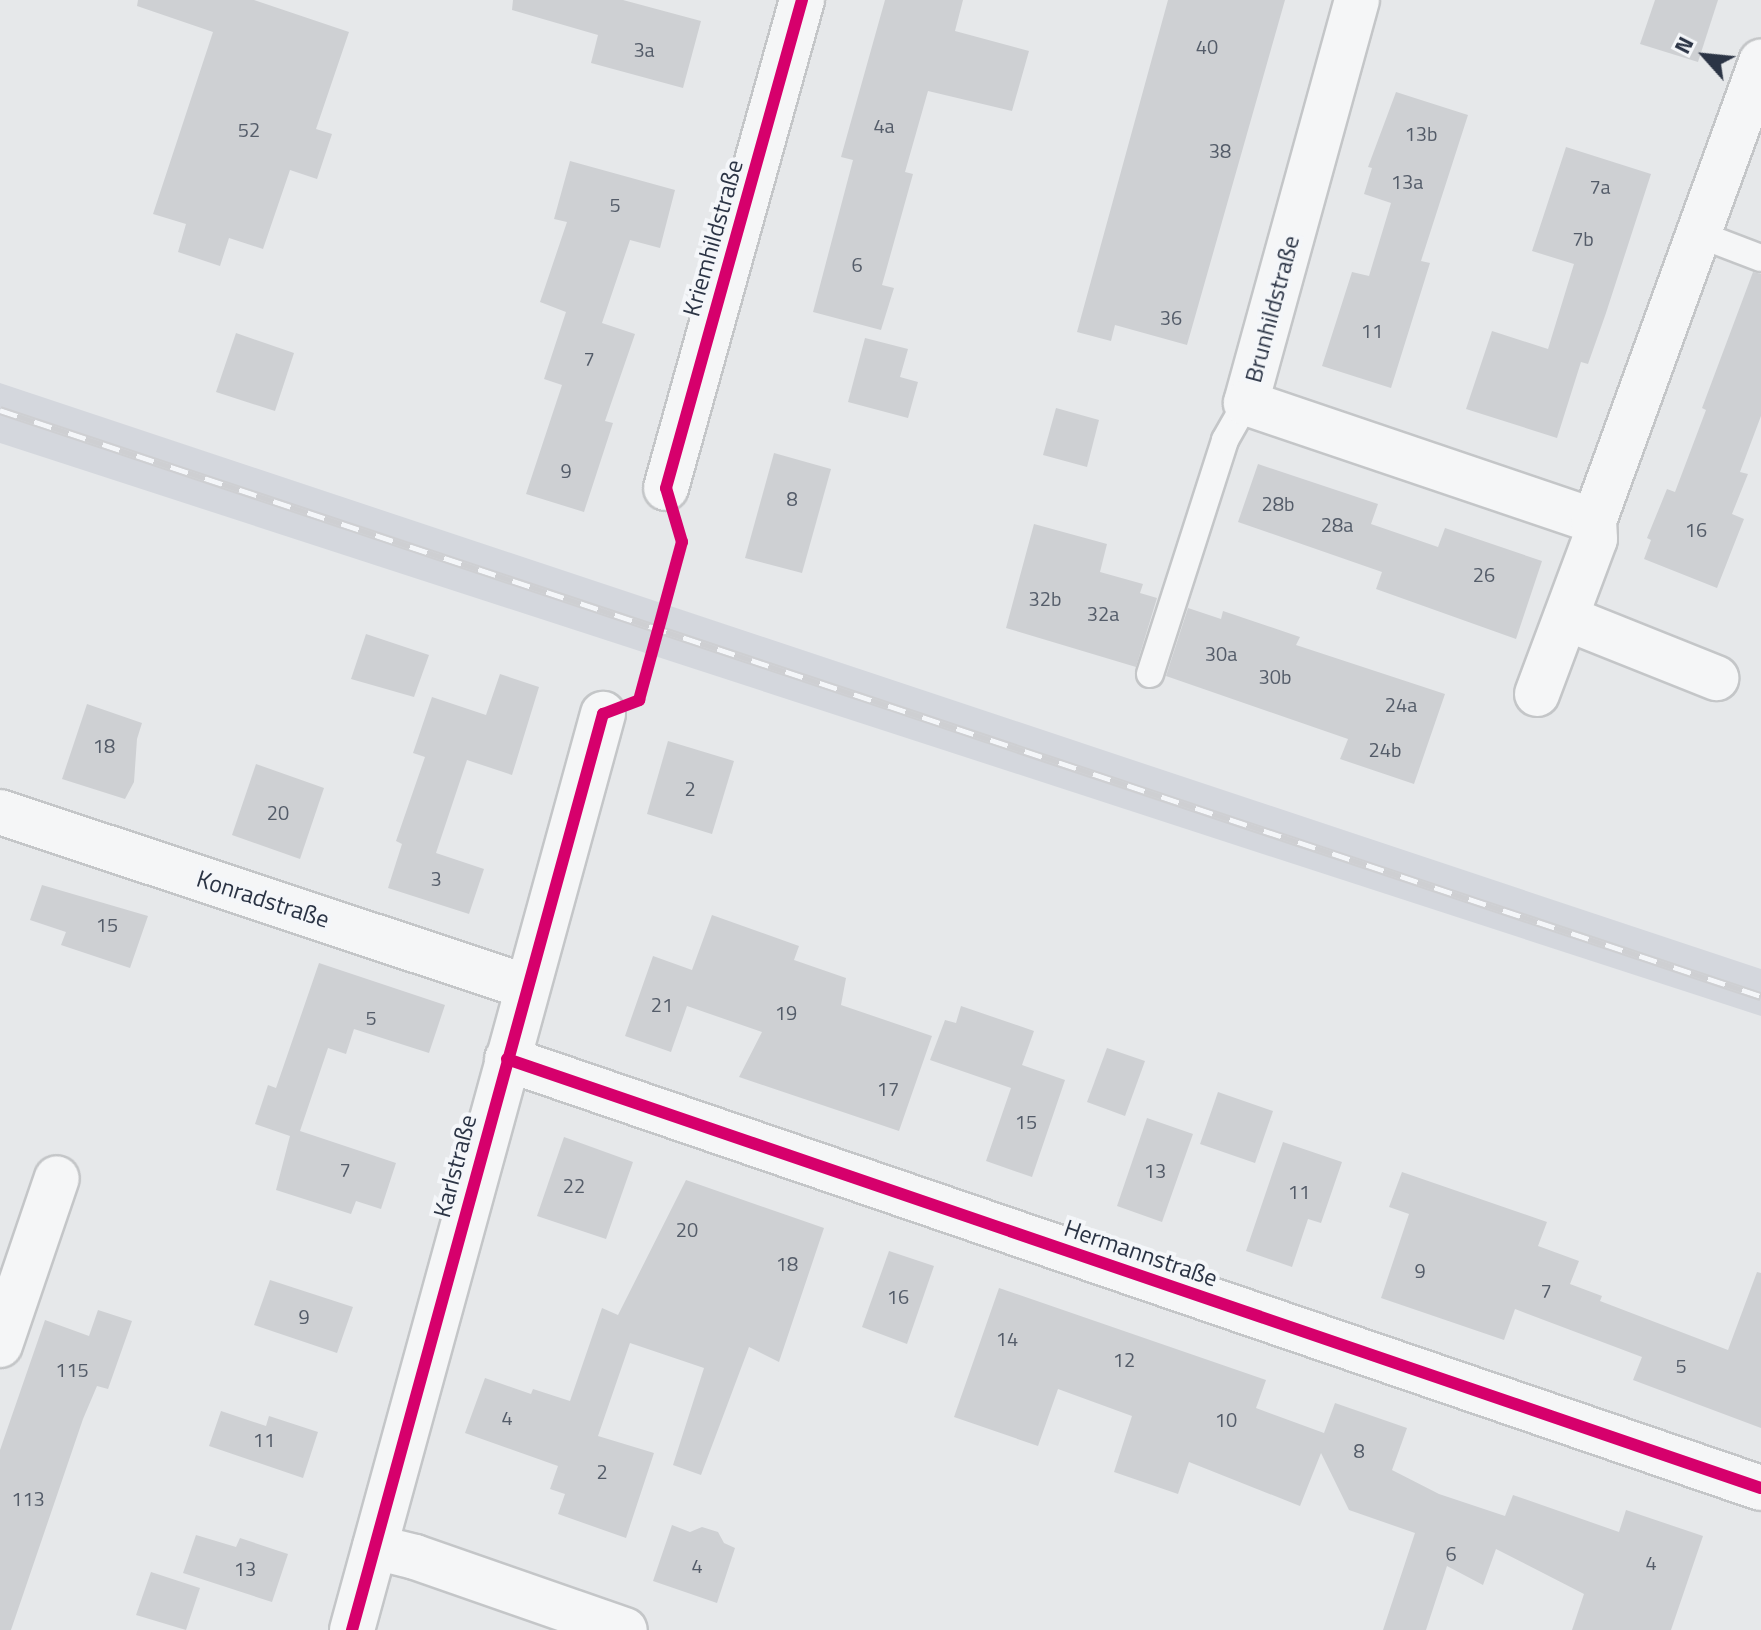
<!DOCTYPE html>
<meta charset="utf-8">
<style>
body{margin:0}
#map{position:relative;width:1761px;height:1630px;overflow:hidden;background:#e6e8ea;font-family:"Titillium Web",sans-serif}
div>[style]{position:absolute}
.built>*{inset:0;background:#d4d7dd}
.building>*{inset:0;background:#ced0d3}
.roads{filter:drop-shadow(2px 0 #c4c6c8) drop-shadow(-2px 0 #c4c6c8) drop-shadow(0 2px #c4c6c8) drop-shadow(0 -2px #c4c6c8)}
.lane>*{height:26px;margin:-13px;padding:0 13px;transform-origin:13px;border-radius:13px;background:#f5f6f7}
.street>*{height:44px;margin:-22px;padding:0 22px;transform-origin:22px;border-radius:22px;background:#f5f6f7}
.rail>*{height:9px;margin-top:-4.5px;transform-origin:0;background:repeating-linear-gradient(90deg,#f4f6f9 0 18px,#cecfd2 0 36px);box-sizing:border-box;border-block:2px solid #cecfd2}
.cycleway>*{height:12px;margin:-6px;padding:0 6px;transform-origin:6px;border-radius:6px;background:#d6006c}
span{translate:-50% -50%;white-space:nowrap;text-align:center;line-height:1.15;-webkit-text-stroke:8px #f4f6f9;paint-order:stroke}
.number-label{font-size:20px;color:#545c69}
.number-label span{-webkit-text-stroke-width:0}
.street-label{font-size:24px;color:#2b3445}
.north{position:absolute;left:1665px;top:16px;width:80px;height:80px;-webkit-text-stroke:6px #f4f6f9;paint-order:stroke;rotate:297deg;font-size:22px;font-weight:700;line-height:32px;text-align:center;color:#2b3445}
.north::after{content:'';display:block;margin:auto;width:28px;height:36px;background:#2b3445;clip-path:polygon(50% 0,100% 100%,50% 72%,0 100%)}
</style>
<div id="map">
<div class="built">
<i style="clip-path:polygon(0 383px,1761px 969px,1761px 1016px,0 443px)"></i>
</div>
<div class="building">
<i style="clip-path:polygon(138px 0,254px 0,349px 32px,316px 129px,332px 134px,317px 179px,290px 170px,263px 249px,229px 238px,220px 266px,178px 252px,186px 224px,153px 214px,213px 32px,137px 6px)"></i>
<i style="clip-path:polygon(513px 0,623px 0,701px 21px,683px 88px,591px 63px,598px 35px,512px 10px)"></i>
<i style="clip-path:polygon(885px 0,963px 0,955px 31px,1029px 51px,1012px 111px,928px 91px,905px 172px,913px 174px,882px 285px,894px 288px,881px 330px,813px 312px,853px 160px,841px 157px)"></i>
<i style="clip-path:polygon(1168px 0,1285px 0,1187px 345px,1115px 325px,1111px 341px,1077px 332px)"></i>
<i style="clip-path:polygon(1655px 0,1718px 0,1698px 62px,1640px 44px)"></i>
<i style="clip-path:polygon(1396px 92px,1468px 115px,1421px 261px,1430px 263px,1391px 388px,1322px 366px,1352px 272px,1369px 276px,1391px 203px,1364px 194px,1372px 168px,1368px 167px)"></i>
<i style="clip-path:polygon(1566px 147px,1651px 174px,1606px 313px,1588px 364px,1581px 362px,1557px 438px,1466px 409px,1492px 331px,1548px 349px,1574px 264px,1532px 251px)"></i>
<i style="clip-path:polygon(570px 161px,675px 190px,660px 248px,630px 240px,602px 323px,635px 334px,605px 421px,613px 423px,584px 512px,526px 494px,562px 385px,544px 379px,566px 312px,540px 302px,567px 222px,554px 219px)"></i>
<i style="clip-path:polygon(1753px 272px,1761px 274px,1761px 416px,1740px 472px,1748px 474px,1732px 514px,1744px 519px,1717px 588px,1644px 559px,1651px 540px,1647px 538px,1667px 489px,1675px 492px,1706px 410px,1702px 408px)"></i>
<i style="clip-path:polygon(236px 333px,294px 353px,275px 411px,216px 392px)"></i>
<i style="clip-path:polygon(865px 338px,908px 349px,900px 377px,918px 382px,908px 418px,848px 402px)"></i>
<i style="clip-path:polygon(1056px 408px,1099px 420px,1087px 467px,1043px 455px)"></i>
<i style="clip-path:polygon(774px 453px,831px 469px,802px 573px,745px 558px)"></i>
<i style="clip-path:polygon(1258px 464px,1378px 504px,1371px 524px,1438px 547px,1445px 528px,1542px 561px,1516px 639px,1376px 589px,1382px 572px,1238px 522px)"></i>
<i style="clip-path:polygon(1034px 524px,1107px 544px,1100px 572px,1143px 584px,1140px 593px,1157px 598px,1136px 667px,1006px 628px)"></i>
<i style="clip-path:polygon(1188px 608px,1221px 619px,1223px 611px,1300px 637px,1296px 645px,1445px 694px,1414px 784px,1340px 759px,1348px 739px,1166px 676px)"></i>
<i style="clip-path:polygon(366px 634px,429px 655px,414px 697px,351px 679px)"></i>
<i style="clip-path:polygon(500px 674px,539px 687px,512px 775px,467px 760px,436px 853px,484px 869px,469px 914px,388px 888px,402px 844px,396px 841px,425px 757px,413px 753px,432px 697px,486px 715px)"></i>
<i style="clip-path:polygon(87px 704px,142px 723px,137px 739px,134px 782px,125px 799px,62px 779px)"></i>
<i style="clip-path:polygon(668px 741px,734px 761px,712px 834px,647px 814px)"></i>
<i style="clip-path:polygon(256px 764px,324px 788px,300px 859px,232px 835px)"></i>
<i style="clip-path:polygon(42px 885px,148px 916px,130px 968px,61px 945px,66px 932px,30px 920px)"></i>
<i style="clip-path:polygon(712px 915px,799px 946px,794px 960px,846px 978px,841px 1005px,932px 1036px,899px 1131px,739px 1077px,762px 1032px,687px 1006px,671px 1052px,625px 1036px,653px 956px,692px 970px)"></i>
<i style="clip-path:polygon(319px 963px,445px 1005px,429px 1053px,354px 1029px,346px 1054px,328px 1048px,300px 1131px,396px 1163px,381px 1209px,356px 1201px,351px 1214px,276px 1190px,290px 1136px,255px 1124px,268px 1085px,276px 1088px)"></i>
<i style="clip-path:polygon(961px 1006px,1034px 1031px,1022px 1065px,1065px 1080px,1032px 1177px,986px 1161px,1011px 1088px,930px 1060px,945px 1020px,956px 1023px)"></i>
<i style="clip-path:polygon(1107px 1048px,1145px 1061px,1125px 1116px,1087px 1102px)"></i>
<i style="clip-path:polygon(1218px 1092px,1273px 1111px,1255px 1163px,1200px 1144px)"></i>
<i style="clip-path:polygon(1147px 1118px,1193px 1134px,1162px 1222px,1117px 1206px)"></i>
<i style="clip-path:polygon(564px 1137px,633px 1162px,606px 1239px,537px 1216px)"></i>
<i style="clip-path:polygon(1283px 1142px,1342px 1162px,1321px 1223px,1308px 1219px,1292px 1267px,1246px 1251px)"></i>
<i style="clip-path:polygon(1402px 1172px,1547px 1222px,1538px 1246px,1579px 1261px,1570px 1284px,1602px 1296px,1600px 1301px,1728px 1350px,1757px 1272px,1761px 1273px,1761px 1428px,1633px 1380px,1642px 1357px,1515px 1309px,1504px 1340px,1381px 1298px,1409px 1214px,1389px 1207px)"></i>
<i style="clip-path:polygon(686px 1180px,824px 1228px,779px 1362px,749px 1347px,701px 1475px,673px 1465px,704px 1368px,630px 1343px,598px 1436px,654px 1453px,626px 1538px,558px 1514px,565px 1494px,550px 1489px,558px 1466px,465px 1433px,485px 1378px,531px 1394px,533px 1389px,570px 1401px,602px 1308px,618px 1315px)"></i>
<i style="clip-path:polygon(889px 1251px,934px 1266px,907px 1344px,862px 1327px)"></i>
<i style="clip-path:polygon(270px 1280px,353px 1307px,337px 1353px,254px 1325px)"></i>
<i style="clip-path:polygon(999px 1288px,1266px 1380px,1256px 1408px,1324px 1433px,1335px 1403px,1407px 1428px,1392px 1470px,1439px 1494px,1505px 1516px,1513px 1495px,1619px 1532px,1626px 1510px,1703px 1536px,1671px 1630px,1572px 1630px,1584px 1594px,1496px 1549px,1483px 1585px,1447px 1566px,1426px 1630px,1383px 1630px,1415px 1533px,1349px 1510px,1321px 1453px,1300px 1506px,1189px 1462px,1178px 1494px,1114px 1472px,1132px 1416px,1058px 1389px,1038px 1446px,954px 1417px)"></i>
<i style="clip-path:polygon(98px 1310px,132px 1321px,108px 1389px,97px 1386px,83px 1419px,11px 1630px,0 1630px,0 1450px,45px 1320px,89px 1336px)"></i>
<i style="clip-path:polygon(221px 1411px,266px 1426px,269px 1416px,318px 1432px,303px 1478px,209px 1446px)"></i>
<i style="clip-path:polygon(672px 1525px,690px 1532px,702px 1527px,718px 1532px,724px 1543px,735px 1548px,717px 1603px,653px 1581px)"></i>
<i style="clip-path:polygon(196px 1535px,236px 1547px,240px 1538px,288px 1554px,272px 1602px,183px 1573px)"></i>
<i style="clip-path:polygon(151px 1572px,200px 1588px,186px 1630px,136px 1615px)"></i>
</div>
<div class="roads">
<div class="lane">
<i style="left:1698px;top:234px;width:67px;rotate:20.9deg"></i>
<i style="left:1150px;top:674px;width:246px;rotate:-72.2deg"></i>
<i style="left:1225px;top:440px;width:43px;rotate:-60.4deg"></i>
</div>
<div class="street">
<i style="left:1357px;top:0;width:418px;rotate:105.4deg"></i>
<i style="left:1246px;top:403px;width:367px;rotate:18.7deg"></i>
<i style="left:1594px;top:521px;width:489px;rotate:-70deg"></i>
<i style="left:666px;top:488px;width:507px;rotate:-74.43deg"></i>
<i style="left:1566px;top:618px;width:162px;rotate:21.8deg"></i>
<i style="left:1537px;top:694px;width:165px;rotate:-69.5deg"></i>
<i style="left:1595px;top:539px;width:18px;rotate:-93deg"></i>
<i style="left:0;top:812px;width:555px;rotate:18.37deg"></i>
<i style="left:507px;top:1059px;width:1325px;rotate:18.89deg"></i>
<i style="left:0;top:1345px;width:176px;rotate:-71.2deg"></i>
<i style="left:375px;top:1547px;width:41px;rotate:14deg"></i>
<i style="left:415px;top:1557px;width:222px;rotate:19.2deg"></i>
<i style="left:352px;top:1630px;width:950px;rotate:-74.68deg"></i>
</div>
</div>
<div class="rail">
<i style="left:0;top:410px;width:1856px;rotate:18.41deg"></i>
</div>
<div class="cycleway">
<i style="left:507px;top:1059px;width:1325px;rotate:18.89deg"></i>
<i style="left:352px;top:1630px;width:950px;rotate:-74.68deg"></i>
<i style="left:603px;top:714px;width:39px;rotate:-21deg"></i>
<i style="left:639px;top:700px;width:164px;rotate:-74.8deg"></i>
<i style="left:682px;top:542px;width:56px;rotate:-106.5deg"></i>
<i style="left:666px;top:488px;width:507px;rotate:-74.43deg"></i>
</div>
<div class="number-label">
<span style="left:1207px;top:46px">40</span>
<span style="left:644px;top:49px">3a</span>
<span style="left:884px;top:125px">4a</span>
<span style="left:249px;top:129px">52</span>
<span style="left:1421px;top:133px">13b</span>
<span style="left:1220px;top:150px">38</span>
<span style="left:1407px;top:181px">13a</span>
<span style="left:1600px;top:186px">7a</span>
<span style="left:615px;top:204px">5</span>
<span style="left:1583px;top:238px">7b</span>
<span style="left:857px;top:264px">6</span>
<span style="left:1171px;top:317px">36</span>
<span style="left:1372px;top:330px">11</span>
<span style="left:589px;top:358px">7</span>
<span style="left:566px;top:470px">9</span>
<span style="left:792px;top:498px">8</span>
<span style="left:1278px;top:503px">28b</span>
<span style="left:1337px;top:524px">28a</span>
<span style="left:1696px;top:529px">16</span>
<span style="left:1484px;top:574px">26</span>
<span style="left:1045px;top:598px">32b</span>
<span style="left:1103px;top:613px">32a</span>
<span style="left:1221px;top:653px">30a</span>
<span style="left:1275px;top:676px">30b</span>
<span style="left:1401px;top:704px">24a</span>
<span style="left:104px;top:745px">18</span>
<span style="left:1385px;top:749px">24b</span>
<span style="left:690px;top:788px">2</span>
<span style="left:278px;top:812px">20</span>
<span style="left:436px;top:878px">3</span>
<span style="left:107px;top:924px">15</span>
<span style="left:662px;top:1004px">21</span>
<span style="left:786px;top:1012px">19</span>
<span style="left:371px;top:1017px">5</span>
<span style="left:888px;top:1088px">17</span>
<span style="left:1026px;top:1121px">15</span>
<span style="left:345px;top:1169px">7</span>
<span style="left:1155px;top:1170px">13</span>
<span style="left:574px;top:1185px">22</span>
<span style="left:1299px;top:1191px">11</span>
<span style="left:687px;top:1229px">20</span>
<span style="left:787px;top:1263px">18</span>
<span style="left:1420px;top:1270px">9</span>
<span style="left:1546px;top:1290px">7</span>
<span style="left:898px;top:1296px">16</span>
<span style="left:304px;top:1316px">9</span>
<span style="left:1007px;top:1338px">14</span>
<span style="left:1124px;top:1359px">12</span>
<span style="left:1681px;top:1365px">5</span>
<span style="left:72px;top:1369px">115</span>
<span style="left:507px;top:1417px">4</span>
<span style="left:1226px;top:1419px">10</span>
<span style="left:264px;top:1439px">11</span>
<span style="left:1359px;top:1450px">8</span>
<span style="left:602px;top:1471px">2</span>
<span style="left:28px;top:1498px">113</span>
<span style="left:1451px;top:1553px">6</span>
<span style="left:1651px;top:1562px">4</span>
<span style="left:697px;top:1565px">4</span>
<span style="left:245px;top:1568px">13</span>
</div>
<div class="street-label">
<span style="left:713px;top:238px;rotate:-74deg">Kriemhildstraße</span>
<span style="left:1272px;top:309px;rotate:-75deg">Brunhildstraße</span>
<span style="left:263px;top:899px;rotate:18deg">Konradstraße</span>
<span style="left:455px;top:1166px;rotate:-75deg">Karlstraße</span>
<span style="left:1141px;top:1253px;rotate:19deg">Hermannstraße</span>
</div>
<div class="north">N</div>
</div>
